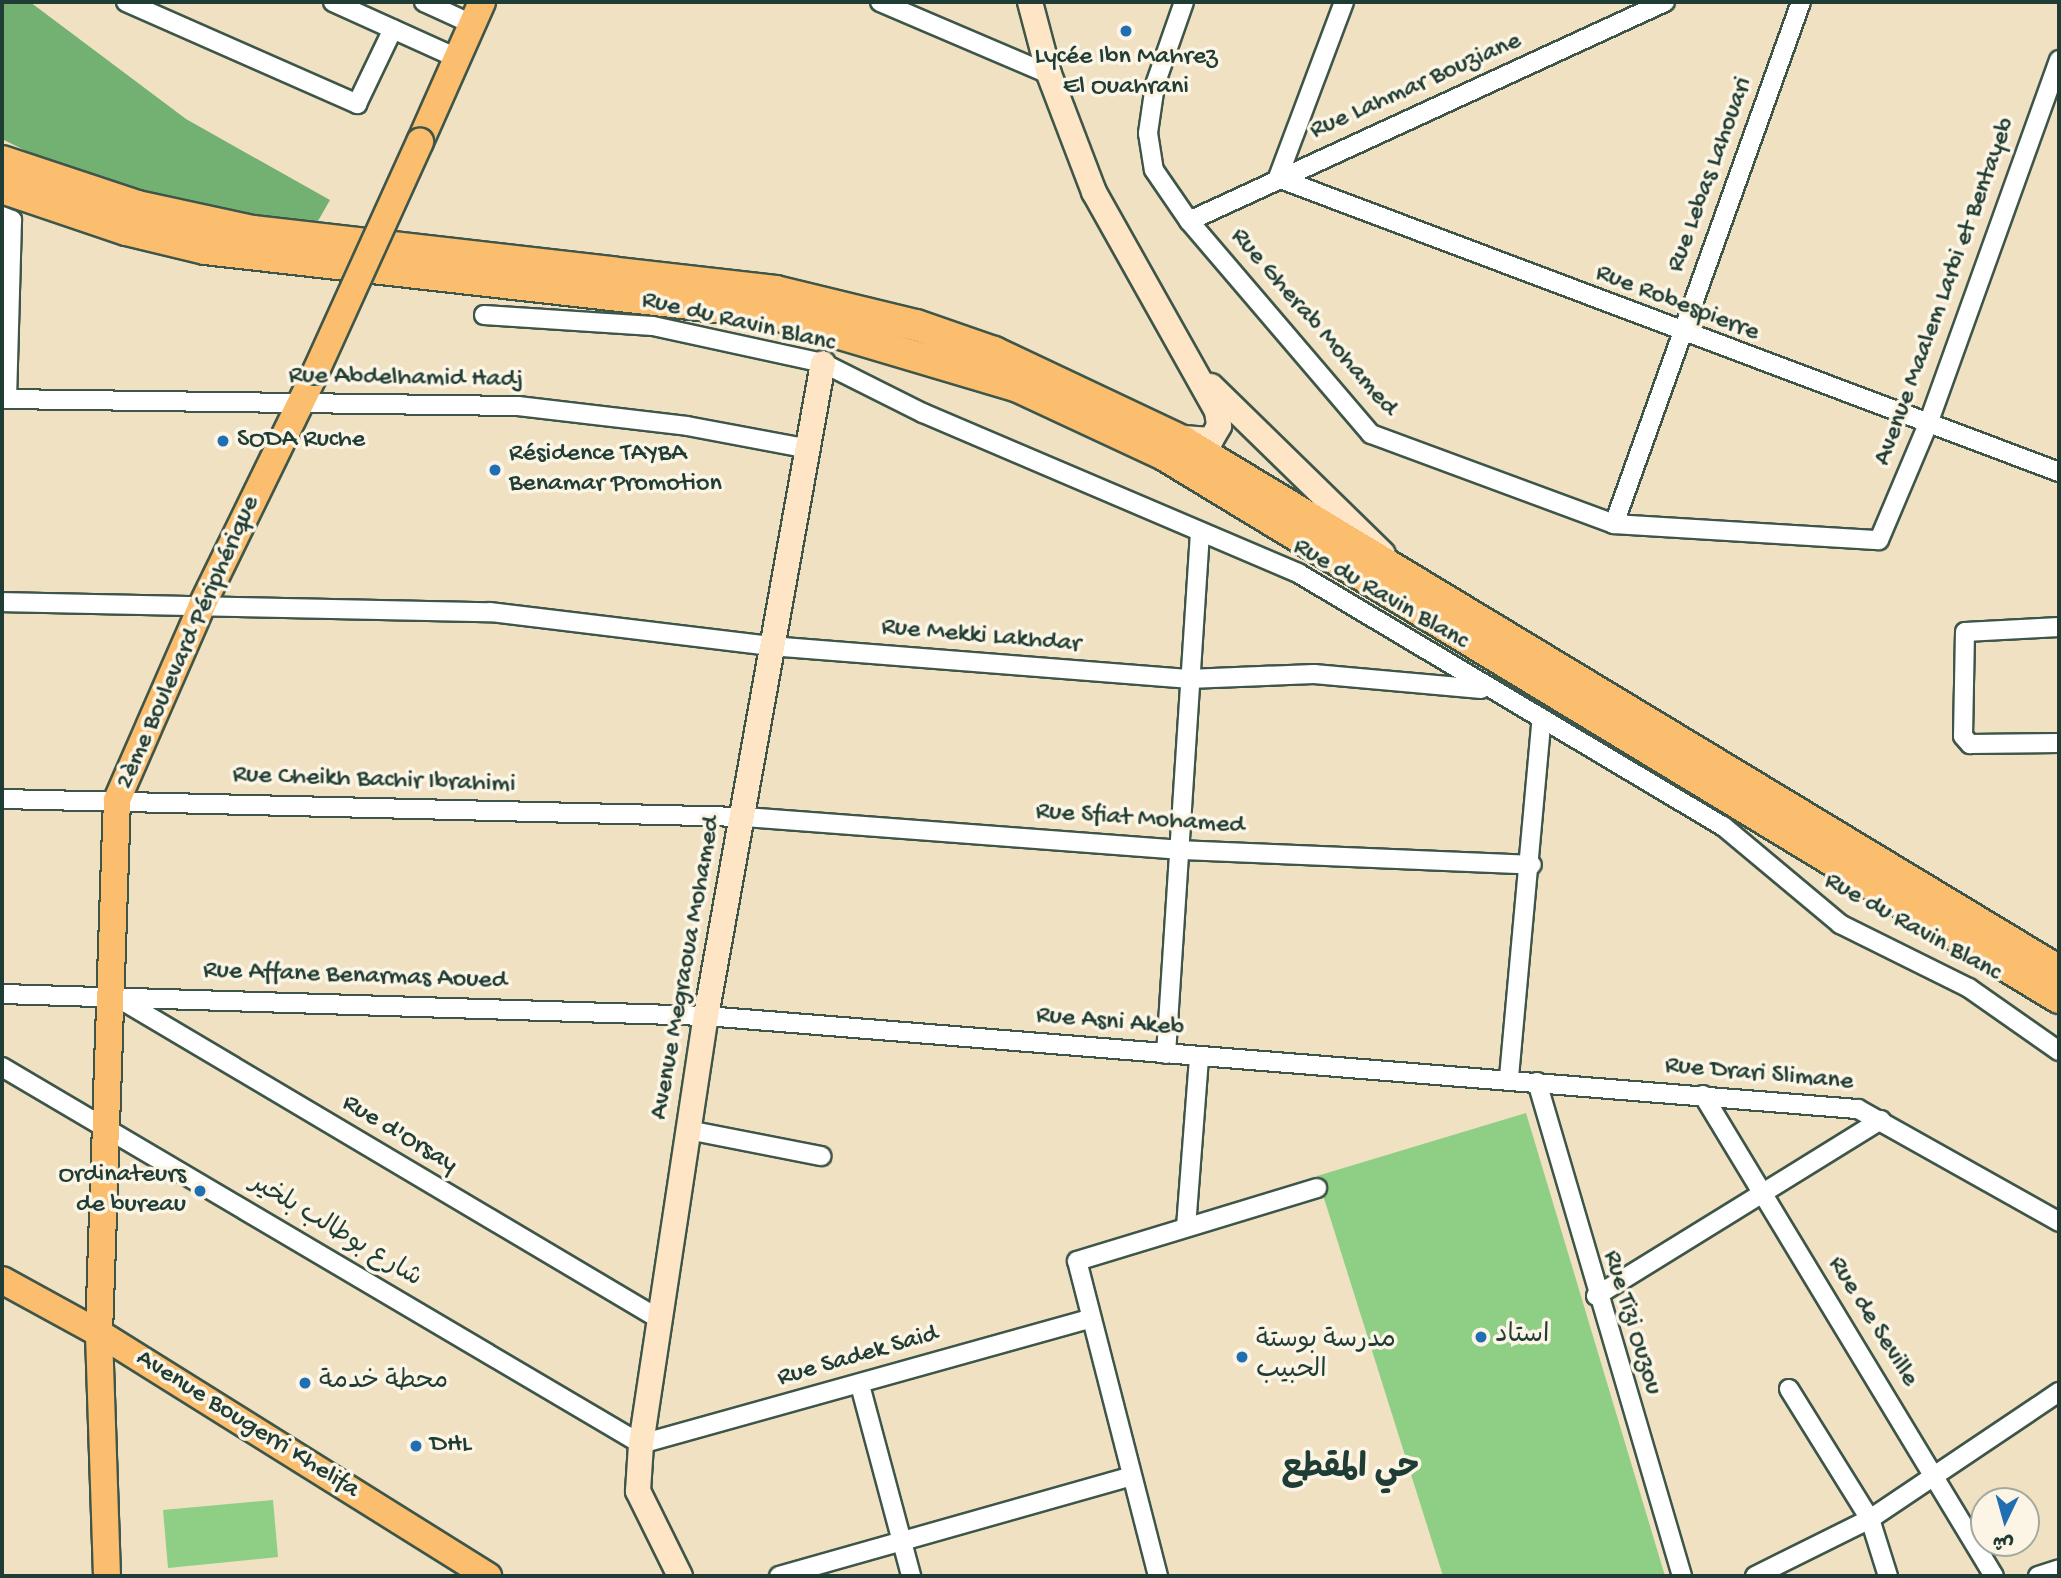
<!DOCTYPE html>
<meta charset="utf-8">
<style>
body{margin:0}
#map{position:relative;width:2061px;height:1578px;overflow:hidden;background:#f0e1c2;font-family:"Gochi Hand","Playpen Sans Arabic",sans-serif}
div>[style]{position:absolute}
.green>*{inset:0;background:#8ece85}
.forest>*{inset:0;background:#72b172}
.roads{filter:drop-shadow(2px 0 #3e5649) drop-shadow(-2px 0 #3e5649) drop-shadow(0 2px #3e5649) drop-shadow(0 -2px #3e5649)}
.street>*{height:18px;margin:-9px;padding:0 9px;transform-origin:9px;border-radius:9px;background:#fff}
.secondary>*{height:24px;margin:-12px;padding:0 12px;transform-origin:12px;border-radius:12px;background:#fde5c5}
.primary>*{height:26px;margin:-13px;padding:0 13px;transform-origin:13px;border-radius:13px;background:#fbbd6e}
.highway>*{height:30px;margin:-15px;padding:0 15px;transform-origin:15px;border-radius:15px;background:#fbbd6e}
.bridges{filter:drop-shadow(2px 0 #3e5649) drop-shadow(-2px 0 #3e5649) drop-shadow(0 2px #3e5649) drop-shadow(0 -2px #3e5649)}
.primary-bridge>*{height:26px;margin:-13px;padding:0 13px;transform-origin:13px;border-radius:13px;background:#fbbd6e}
.dots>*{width:19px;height:19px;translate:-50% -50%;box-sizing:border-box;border:4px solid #fcf5e5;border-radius:50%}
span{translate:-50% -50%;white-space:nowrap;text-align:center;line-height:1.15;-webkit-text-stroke:7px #fcf5e5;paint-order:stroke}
.poi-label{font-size:26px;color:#1f3d34}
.left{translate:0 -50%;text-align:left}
.right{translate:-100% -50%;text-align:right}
.street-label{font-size:26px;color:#1f3d34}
.district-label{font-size:33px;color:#1f3d34;font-weight:700}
.frame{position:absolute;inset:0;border:4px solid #1f3d34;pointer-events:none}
.north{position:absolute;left:1970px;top:1487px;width:70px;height:70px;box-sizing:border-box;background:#fcf5e5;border:2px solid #a4ab9e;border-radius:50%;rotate:185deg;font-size:19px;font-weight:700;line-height:28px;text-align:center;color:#1f3d34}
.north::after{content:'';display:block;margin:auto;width:24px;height:32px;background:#1f6fb2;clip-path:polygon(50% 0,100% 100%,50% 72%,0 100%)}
</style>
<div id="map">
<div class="green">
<i style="clip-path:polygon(1526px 1113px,1665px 1576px,1443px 1576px,1317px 1176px)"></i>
<i style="clip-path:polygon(273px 1500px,278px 1557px,168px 1568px,163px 1510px)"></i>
</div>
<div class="forest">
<i style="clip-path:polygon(2px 2px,30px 2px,186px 119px,330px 200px,314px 228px,87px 181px,2px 139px)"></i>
</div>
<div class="roads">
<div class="street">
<i style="left:126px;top:2px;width:253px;rotate:23.8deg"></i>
<i style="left:357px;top:104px;width:83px;rotate:-64.4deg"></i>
<i style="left:333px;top:2px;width:136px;rotate:24.3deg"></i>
<i style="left:424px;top:2px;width:53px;rotate:24.6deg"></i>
<i style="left:880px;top:2px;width:184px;rotate:23.1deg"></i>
<i style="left:1184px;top:2px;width:88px;rotate:109.3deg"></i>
<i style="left:1155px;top:85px;width:49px;rotate:98.3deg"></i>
<i style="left:1148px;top:133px;width:37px;rotate:81deg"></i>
<i style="left:1154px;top:170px;width:62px;rotate:55.5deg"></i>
<i style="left:1189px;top:221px;width:280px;rotate:49.5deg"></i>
<i style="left:1371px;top:434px;width:259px;rotate:20.3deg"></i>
<i style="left:1614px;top:524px;width:265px;rotate:3.5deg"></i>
<i style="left:1879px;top:540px;width:126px;rotate:-67.1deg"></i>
<i style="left:1928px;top:424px;width:387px;rotate:-70.2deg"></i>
<i style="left:1344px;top:2px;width:188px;rotate:110.6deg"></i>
<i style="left:1278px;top:178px;width:835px;rotate:20.63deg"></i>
<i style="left:2px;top:216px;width:11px;rotate:22deg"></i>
<i style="left:12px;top:220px;width:179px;rotate:91.6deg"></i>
<i style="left:1189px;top:221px;width:524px;rotate:-24.71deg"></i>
<i style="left:484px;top:315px;width:169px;rotate:3.7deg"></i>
<i style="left:653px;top:326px;width:174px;rotate:12.3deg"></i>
<i style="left:823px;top:363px;width:112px;rotate:26.6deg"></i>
<i style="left:923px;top:413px;width:408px;rotate:23.1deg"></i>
<i style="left:1298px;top:573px;width:495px;rotate:30.8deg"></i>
<i style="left:1723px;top:826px;width:153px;rotate:39.9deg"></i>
<i style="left:1840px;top:924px;width:144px;rotate:26.4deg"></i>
<i style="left:1969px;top:988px;width:110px;rotate:35deg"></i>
<i style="left:2px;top:399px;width:516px;rotate:0.78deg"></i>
<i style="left:518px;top:406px;width:170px;rotate:6.7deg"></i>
<i style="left:687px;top:426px;width:120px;rotate:10.6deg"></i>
<i style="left:1614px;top:524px;width:554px;rotate:-70.29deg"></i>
<i style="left:2px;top:602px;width:488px;rotate:1.2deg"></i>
<i style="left:490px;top:612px;width:282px;rotate:6.9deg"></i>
<i style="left:770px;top:646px;width:419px;rotate:4.5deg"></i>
<i style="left:1188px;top:679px;width:126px;rotate:-2.3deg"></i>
<i style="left:1314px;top:674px;width:168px;rotate:5.1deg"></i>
<i style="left:2059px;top:627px;width:94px;rotate:177deg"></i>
<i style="left:1965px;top:632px;width:104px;rotate:91.1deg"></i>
<i style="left:1963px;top:736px;width:11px;rotate:49deg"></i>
<i style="left:1970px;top:744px;width:89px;rotate:-0.6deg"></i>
<i style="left:2px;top:799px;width:742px;rotate:1.39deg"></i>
<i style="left:744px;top:817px;width:437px;rotate:4.3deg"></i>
<i style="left:1180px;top:850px;width:352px;rotate:2.4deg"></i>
<i style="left:2px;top:994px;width:704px;rotate:1.79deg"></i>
<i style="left:706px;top:1016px;width:1156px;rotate:4.62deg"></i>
<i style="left:1858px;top:1109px;width:231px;rotate:29.3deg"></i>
<i style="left:113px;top:995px;width:637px;rotate:30.67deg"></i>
<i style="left:1166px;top:1054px;width:523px;rotate:-86.27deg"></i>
<i style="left:2px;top:1067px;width:742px;rotate:30.54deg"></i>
<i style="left:641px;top:1444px;width:464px;rotate:-15.6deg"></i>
<i style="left:1509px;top:1077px;width:356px;rotate:-84.8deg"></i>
<i style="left:1537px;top:1082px;width:515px;rotate:73.64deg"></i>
<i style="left:1703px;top:1095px;width:562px;rotate:58.83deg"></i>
<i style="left:688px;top:1130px;width:136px;rotate:11.1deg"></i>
<i style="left:1186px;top:1227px;width:170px;rotate:-85.6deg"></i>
<i style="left:1596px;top:1296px;width:335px;rotate:-31.7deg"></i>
<i style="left:860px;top:1385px;width:198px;rotate:75deg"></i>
<i style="left:1789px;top:1389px;width:153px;rotate:58.1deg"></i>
<i style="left:1870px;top:1519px;width:60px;rotate:72.5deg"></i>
<i style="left:779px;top:1576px;width:365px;rotate:-15.8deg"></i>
<i style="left:1158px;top:1576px;width:325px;rotate:-104.4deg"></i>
<i style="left:1077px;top:1261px;width:251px;rotate:-16.9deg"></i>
<i style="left:1755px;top:1576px;width:128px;rotate:-26.4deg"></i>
<i style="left:1870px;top:1519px;width:228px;rotate:-33.9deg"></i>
<i style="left:2038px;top:1576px;width:22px;rotate:-18deg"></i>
</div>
<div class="secondary">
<i style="left:1030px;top:2px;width:74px;rotate:75.2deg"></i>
<i style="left:1049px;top:74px;width:126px;rotate:69.1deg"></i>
<i style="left:1094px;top:192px;width:251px;rotate:60.7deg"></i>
<i style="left:1217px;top:411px;width:15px;rotate:82deg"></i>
<i style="left:1219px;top:426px;width:16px;rotate:120deg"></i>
<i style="left:1211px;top:440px;width:32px;rotate:-176deg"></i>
<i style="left:1211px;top:386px;width:240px;rotate:44.3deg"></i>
<i style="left:680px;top:1576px;width:95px;rotate:-116.3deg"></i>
<i style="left:638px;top:1491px;width:47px;rotate:-86.3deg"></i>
<i style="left:641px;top:1444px;width:433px;rotate:-81.4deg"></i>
<i style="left:706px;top:1016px;width:663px;rotate:-79.84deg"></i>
</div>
<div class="primary">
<i style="left:420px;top:142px;width:153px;rotate:-66.1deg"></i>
<i style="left:2px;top:1280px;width:111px;rotate:28.7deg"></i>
<i style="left:99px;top:1333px;width:459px;rotate:32deg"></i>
<i style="left:107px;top:1576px;width:243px;rotate:-91.9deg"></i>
<i style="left:99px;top:1333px;width:533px;rotate:-88.07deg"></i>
<i style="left:117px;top:800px;width:213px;rotate:-66.4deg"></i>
<i style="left:202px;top:605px;width:260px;rotate:-64deg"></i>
</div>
<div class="highway">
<i style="left:2px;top:161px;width:142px;rotate:18.4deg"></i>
<i style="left:137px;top:206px;width:119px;rotate:12.2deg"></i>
<i style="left:253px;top:231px;width:526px;rotate:6.54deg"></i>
<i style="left:776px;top:291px;width:144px;rotate:13.7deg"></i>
<i style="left:916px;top:325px;width:83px;rotate:19.1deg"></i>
<i style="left:994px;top:352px;width:210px;rotate:25.3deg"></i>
<i style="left:1184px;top:442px;width:1022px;rotate:31.16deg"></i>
<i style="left:2px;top:188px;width:131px;rotate:18.7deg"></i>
<i style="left:126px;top:230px;width:81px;rotate:13.5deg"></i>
<i style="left:205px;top:249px;width:568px;rotate:6.47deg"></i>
<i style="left:769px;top:313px;width:258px;rotate:16.5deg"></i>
<i style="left:1016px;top:386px;width:163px;rotate:25deg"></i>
<i style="left:1164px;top:455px;width:1047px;rotate:31.25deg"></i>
</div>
</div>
<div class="bridges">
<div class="primary-bridge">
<i style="left:316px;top:371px;width:252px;rotate:-65.6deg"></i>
</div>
</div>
<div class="dots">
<i style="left:1126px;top:31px;background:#1f6fb2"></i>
<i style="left:223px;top:441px;background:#1f6fb2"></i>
<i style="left:495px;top:470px;background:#1f6fb2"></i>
<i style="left:200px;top:1191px;background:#1f6fb2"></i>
<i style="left:1481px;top:1337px;background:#1f6fb2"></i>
<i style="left:1242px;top:1357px;background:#1f6fb2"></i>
<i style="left:305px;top:1383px;background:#1f6fb2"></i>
<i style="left:416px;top:1446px;background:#1f6fb2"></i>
</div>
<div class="poi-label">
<span style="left:1126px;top:73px">Lycée Ibn Mahrez<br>El Ouahrani</span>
<span class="left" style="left:237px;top:441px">SODA Ruche</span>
<span class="left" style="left:509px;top:470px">Résidence TAYBA<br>Benamar Promotion</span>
<span class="right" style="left:186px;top:1191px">Ordinateurs<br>de bureau</span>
<span class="left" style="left:1495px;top:1337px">استاد</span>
<span class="left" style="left:1256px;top:1357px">مدرسة بوستة<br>الحبيب</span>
<span class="left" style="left:319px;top:1383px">محطة خدمة</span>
<span class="left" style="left:430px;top:1446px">DHL</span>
</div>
<div class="street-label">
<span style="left:1416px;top:87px;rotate:-24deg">Rue Lahmar Bouziane</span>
<span style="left:1711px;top:175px;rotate:-70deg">Rue Lebas Lahouari</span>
<span style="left:1946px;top:292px;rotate:-70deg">Avenue Maalem Larbi et Bentayeb</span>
<span style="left:1677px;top:304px;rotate:21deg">Rue Robespierre</span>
<span style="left:738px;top:323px;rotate:13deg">Rue du Ravin Blanc</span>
<span style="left:1313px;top:323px;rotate:49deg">Rue Gherab Mohamed</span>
<span style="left:406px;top:379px;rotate:1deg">Rue Abdelhamid Hadj</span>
<span style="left:1380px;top:595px;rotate:30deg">Rue du Ravin Blanc</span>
<span style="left:981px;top:637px;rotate:5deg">Rue Mekki Lakhdar</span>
<span style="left:189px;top:643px;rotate:-66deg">2ème Boulevard Périphérique</span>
<span style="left:374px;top:781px;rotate:2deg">Rue Cheikh Bachir Ibrahimi</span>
<span style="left:1140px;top:820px;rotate:4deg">Rue Sfiat Mohamed</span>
<span style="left:1912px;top:928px;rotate:29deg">Rue du Ravin Blanc</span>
<span style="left:687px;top:968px;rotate:-80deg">Avenue Megraoua Mohamed</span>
<span style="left:355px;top:977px;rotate:2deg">Rue Affane Benarmas Aoued</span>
<span style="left:1110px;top:1023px;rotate:5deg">Rue Asni Akeb</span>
<span style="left:1759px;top:1075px;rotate:5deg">Rue Drari Slimane</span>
<span style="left:399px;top:1135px;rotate:31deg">Rue d'Orsay</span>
<span style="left:335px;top:1232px;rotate:31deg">شارع بوطالب بلخير</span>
<span style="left:1872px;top:1322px;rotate:58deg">Rue de Seville</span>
<span style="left:1631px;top:1323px;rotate:73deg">Rue Tizi Ouzou</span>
<span style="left:858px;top:1357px;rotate:-16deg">Rue Sadek Said</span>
<span style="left:247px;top:1425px;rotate:32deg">Avenue Bougerri Khelifa</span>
</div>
<div class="district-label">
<span style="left:1350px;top:1471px">حي المقطع</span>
</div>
<div class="frame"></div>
<div class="north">ش</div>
</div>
